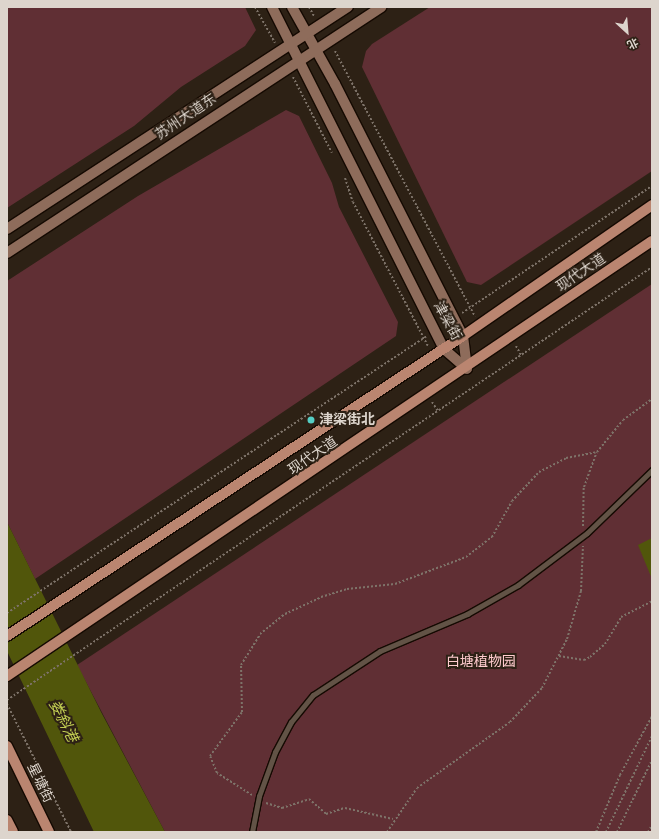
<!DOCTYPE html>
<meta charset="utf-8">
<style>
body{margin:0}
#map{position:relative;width:659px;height:839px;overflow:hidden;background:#2d2115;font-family:"Alegreya Sans","Noto Sans SC",sans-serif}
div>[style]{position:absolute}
.green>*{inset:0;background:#602f34}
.water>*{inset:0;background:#51560b}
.path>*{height:2px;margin-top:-1px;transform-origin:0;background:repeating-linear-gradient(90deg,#7e7369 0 2px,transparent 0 4px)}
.roads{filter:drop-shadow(1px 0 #150a02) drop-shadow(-1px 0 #150a02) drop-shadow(0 1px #150a02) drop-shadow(0 -1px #150a02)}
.service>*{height:5px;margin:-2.5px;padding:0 2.5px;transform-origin:2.5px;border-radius:2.5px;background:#625346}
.secondary>*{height:10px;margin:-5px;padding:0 5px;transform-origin:5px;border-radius:5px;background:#8e6c5b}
.primary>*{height:10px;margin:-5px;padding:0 5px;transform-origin:5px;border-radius:5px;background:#ba8570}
.dots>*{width:11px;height:11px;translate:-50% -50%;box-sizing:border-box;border:2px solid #2d2115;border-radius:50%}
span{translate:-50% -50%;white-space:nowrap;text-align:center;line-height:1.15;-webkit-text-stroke:4px #2d2115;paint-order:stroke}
.street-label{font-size:14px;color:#ddd5cd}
.poi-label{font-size:14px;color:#ddd5cd;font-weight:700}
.left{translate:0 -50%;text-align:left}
.park-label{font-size:14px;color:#ffcbce}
.water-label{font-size:15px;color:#c1cd52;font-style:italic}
.frame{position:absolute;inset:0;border:8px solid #ddd5cd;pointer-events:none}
.north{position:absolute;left:607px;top:12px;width:40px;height:40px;-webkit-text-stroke:3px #2d2115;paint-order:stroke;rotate:154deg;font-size:11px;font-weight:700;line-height:16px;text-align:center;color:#ddd5cd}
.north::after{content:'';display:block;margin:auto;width:14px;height:18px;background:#ddd5cd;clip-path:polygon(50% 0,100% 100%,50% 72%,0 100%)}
</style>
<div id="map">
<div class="green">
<i style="clip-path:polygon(7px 7px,245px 7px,256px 30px,245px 46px,181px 87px,134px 126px,7px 208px)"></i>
<i style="clip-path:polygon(430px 7px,652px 7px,652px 171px,481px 285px,467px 282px,362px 67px,366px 51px,372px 44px)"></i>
<i style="clip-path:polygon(286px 110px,299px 116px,332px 183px,339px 207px,398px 322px,396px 336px,35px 579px,7px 522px,7px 281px,138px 196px)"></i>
<i style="clip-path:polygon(652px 284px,652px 832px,165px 832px,77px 665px)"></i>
</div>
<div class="water">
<i style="clip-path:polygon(7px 522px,101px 712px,165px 832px,94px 832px,7px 651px)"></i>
<i style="clip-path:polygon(652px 538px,652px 579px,638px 545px)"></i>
</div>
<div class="path">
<i style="left:255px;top:7px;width:41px;rotate:60.9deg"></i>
<i style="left:309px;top:7px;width:10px;rotate:61deg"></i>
<i style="left:335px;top:51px;width:300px;rotate:62.2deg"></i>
<i style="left:293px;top:77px;width:85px;rotate:62.8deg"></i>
<i style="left:345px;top:178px;width:25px;rotate:72deg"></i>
<i style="left:353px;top:202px;width:162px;rotate:62.5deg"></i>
<i style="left:462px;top:313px;width:229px;rotate:-33.8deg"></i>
<i style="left:516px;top:346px;width:10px;rotate:61deg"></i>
<i style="left:432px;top:402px;width:11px;rotate:56deg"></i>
<i style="left:583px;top:526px;width:39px;rotate:-89deg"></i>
<i style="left:584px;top:487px;width:37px;rotate:-70deg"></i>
<i style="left:597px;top:452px;width:41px;rotate:-50.9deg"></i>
<i style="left:623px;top:420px;width:36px;rotate:-36deg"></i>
<i style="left:7px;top:613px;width:503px;rotate:-33.41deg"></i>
<i style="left:559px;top:656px;width:25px;rotate:9deg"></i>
<i style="left:584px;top:660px;width:7px;rotate:-27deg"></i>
<i style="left:590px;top:657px;width:20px;rotate:-41deg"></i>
<i style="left:605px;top:644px;width:31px;rotate:-59deg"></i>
<i style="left:621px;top:617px;width:35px;rotate:-27deg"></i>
<i style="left:7px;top:700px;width:777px;rotate:-33.87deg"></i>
<i style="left:7px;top:704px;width:143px;rotate:63.4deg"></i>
<i style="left:252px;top:795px;width:41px;rotate:-147.8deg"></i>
<i style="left:217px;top:773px;width:18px;rotate:-112deg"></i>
<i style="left:210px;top:756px;width:54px;rotate:-54deg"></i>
<i style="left:242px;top:712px;width:47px;rotate:-91.2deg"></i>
<i style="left:241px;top:665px;width:36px;rotate:-58deg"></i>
<i style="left:260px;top:634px;width:32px;rotate:-39deg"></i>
<i style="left:285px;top:614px;width:40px;rotate:-25deg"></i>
<i style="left:321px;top:597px;width:27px;rotate:-17deg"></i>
<i style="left:347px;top:589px;width:48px;rotate:-5.9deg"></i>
<i style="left:395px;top:584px;width:76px;rotate:-20.8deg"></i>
<i style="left:466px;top:557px;width:33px;rotate:-38deg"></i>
<i style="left:492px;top:537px;width:41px;rotate:-60.9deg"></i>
<i style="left:512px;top:501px;width:40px;rotate:-47deg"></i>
<i style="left:539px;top:472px;width:30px;rotate:-27deg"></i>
<i style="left:566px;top:458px;width:32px;rotate:-11deg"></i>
<i style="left:266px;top:803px;width:17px;rotate:17deg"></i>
<i style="left:282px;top:808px;width:28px;rotate:-18deg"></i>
<i style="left:309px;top:799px;width:23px;rotate:41deg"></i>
<i style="left:326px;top:814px;width:20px;rotate:-18deg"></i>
<i style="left:345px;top:808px;width:49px;rotate:12.9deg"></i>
<i style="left:387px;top:832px;width:53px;rotate:-55.7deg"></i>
<i style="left:417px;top:788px;width:114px;rotate:-35.4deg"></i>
<i style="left:510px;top:722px;width:47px;rotate:-46.7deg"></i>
<i style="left:542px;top:688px;width:55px;rotate:-63deg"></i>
<i style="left:567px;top:639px;width:50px;rotate:-73.7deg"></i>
<i style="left:581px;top:591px;width:45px;rotate:-87.5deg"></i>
<i style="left:596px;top:832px;width:62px;rotate:-67.2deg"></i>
<i style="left:620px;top:775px;width:67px;rotate:-61.5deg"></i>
<i style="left:606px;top:832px;width:106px;rotate:-64.4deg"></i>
<i style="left:617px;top:832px;width:80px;rotate:-64.1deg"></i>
<i style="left:648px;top:832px;width:8px;rotate:-60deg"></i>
</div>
<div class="roads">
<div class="service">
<i style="left:252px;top:832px;width:37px;rotate:-79deg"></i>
<i style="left:259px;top:796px;width:47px;rotate:-70deg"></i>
<i style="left:275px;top:752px;width:34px;rotate:-62deg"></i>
<i style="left:291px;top:722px;width:35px;rotate:-51deg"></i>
<i style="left:313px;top:695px;width:80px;rotate:-33.3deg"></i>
<i style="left:380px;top:651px;width:95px;rotate:-23deg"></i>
<i style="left:467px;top:614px;width:59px;rotate:-29.6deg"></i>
<i style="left:518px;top:585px;width:86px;rotate:-37deg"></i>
<i style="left:587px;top:533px;width:91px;rotate:-44.1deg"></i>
</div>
<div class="secondary">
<i style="left:272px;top:7px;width:383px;rotate:63.3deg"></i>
<i style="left:444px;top:349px;width:30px;rotate:41deg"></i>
<i style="left:292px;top:7px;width:88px;rotate:60.8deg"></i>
<i style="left:335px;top:84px;width:283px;rotate:63.1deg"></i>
<i style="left:463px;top:336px;width:33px;rotate:83deg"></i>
<i style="left:7px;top:229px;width:407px;rotate:-33.1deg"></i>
<i style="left:7px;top:253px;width:448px;rotate:-33.3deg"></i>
</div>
<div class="primary">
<i style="left:7px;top:636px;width:546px;rotate:-33.34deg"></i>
<i style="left:463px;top:336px;width:230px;rotate:-34.7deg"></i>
<i style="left:7px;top:676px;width:778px;rotate:-34deg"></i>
<i style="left:7px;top:746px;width:96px;rotate:64deg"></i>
<i style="left:7px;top:820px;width:13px;rotate:63deg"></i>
</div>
</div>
<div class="dots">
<i style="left:311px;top:420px;background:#55cec5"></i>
</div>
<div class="street-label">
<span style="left:186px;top:117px;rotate:-34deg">苏州大道东</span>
<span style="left:581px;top:273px;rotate:-34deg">现代大道</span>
<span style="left:447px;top:321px;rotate:61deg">津梁街</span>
<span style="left:313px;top:456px;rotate:-34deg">现代大道</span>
<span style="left:40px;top:783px;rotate:64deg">星塘街</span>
</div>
<div class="poi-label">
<span class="left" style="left:319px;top:420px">津梁街北</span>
</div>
<div class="park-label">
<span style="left:481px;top:662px">白塘植物园</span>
</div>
<div class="water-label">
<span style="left:63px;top:721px;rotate:63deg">娄斜港</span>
</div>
<div class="frame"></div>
<div class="north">北</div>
</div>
